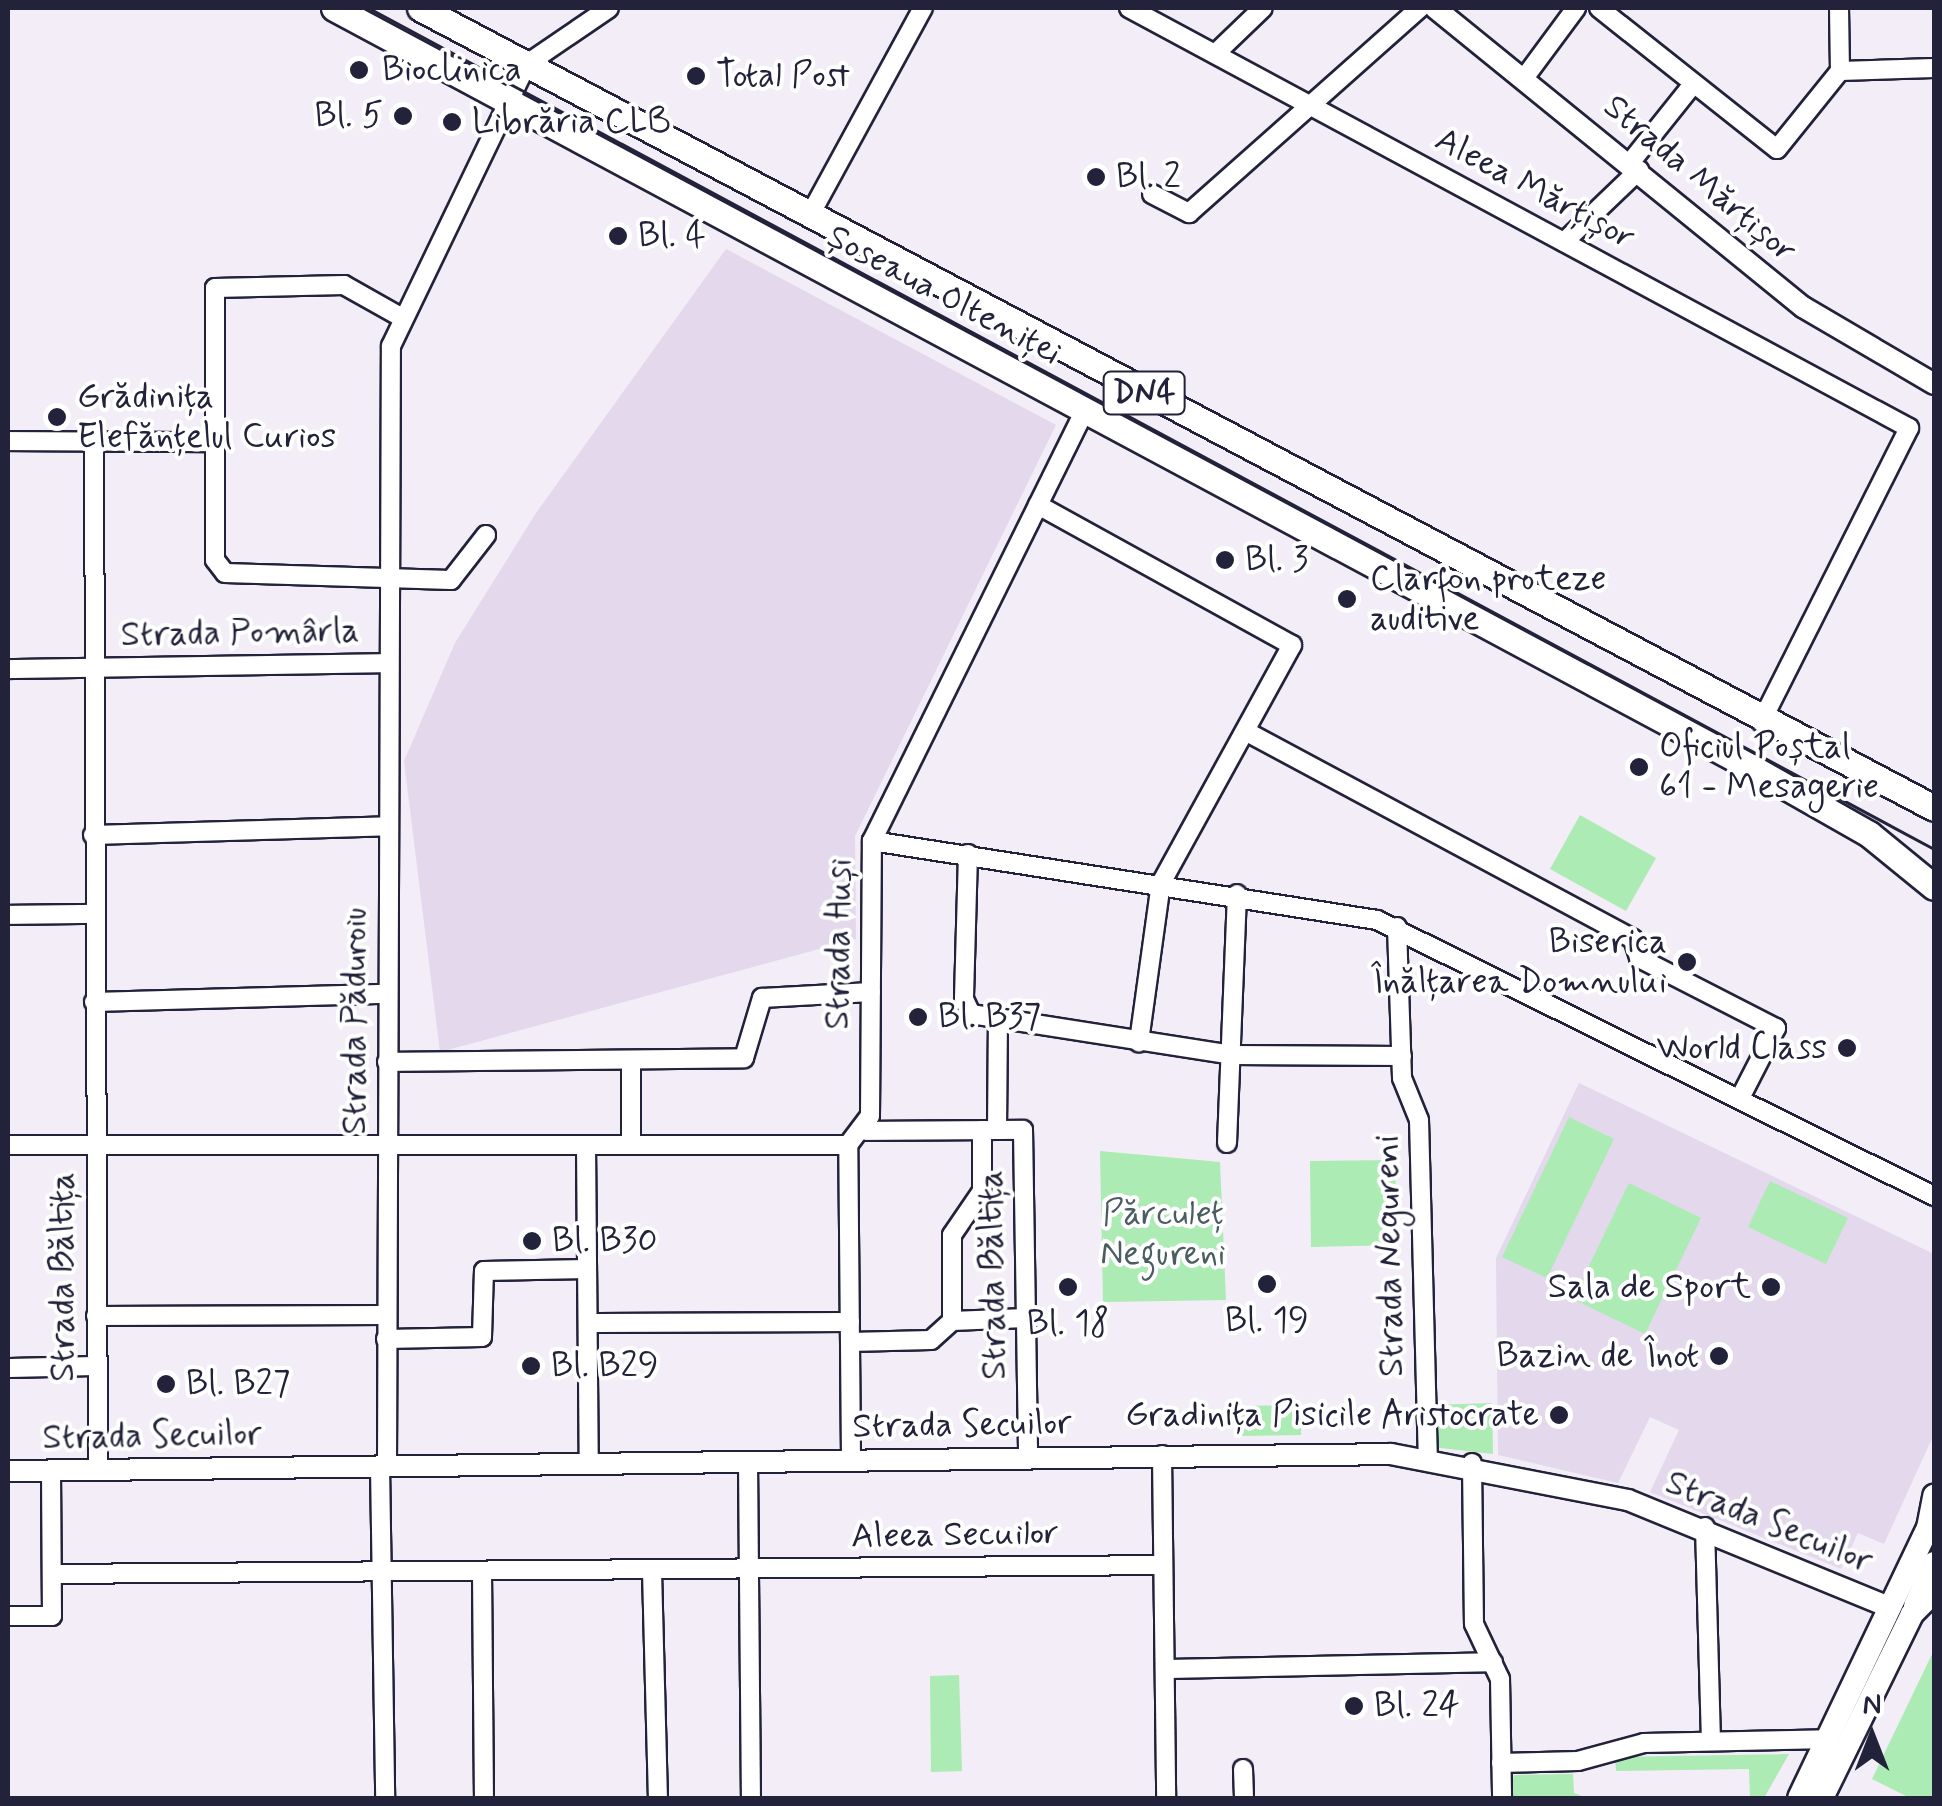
<!DOCTYPE html>
<meta charset="utf-8">
<style>
body{margin:0}
#map{position:relative;width:1942px;height:1806px;overflow:hidden;background:#f2edf6;font-family:Mynerve,sans-serif}
div>[style]{position:absolute}
.built>*{inset:0;background:#e3d8ec}
.green>*{inset:0;background:#acebb3}
.roads{filter:drop-shadow(2px 0 #22223b) drop-shadow(-2px 0 #22223b) drop-shadow(0 2px #22223b) drop-shadow(0 -2px #22223b)}
.minor>*{height:18px;margin:-9px;padding:0 9px;transform-origin:9px;border-radius:9px;background:#fff}
.tertiary>*{height:20px;margin:-10px;padding:0 10px;transform-origin:10px;border-radius:10px;background:#fff}
.secondary>*{height:22px;margin:-11px;padding:0 11px;transform-origin:11px;border-radius:11px;background:#fff}
.primary>*{height:25px;margin:-12.5px;padding:0 12.5px;transform-origin:12.5px;border-radius:12.5px;background:#fff}
.tram>*{height:2.5px;margin:-1.25px;padding:0 1.25px;transform-origin:1.25px;border-radius:1.25px;background:#22223b}
.dots>*{width:28px;height:28px;translate:-50% -50%;box-sizing:border-box;border:5px solid #fff;border-radius:50%}
span{translate:-50% -50%;white-space:nowrap;text-align:center;line-height:1.15;-webkit-text-stroke:8px #fff;paint-order:stroke}
.shield-label span{padding:2px 8px;background:#fff;border:2px solid;border-radius:8px;-webkit-text-stroke-width:0}
.shield-label{font-size:32px;color:#22223b;font-weight:700}
.poi-label{font-size:35px;color:#22223b}
.left{translate:0 -50%;text-align:left}
.right{translate:-100% -50%;text-align:right}
.street-label{font-size:35px;color:#22223b}
.park-label{font-size:35px;color:#4b5e5f}
.frame{position:absolute;inset:0;border:10px solid #22223b;pointer-events:none}
.north{position:absolute;left:1822px;top:1686px;width:100px;height:100px;-webkit-text-stroke:8px #fff;paint-order:stroke;rotate:0deg;font-size:28px;font-weight:700;line-height:40px;text-align:center;color:#22223b}
.north::after{content:'';display:block;margin:auto;width:35px;height:45px;background:#22223b;clip-path:polygon(50% 0,100% 100%,50% 72%,0 100%)}
</style>
<div id="map">
<div class="built">
<i style="clip-path:polygon(726px 249px,1056px 425px,855px 836px,856px 939px,440px 1052px,404px 761px,455px 643px,536px 513px)"></i>
<i style="clip-path:polygon(1579px 1083px,1934px 1254px,1934px 1434px,1884px 1544px,1858px 1533px,1841px 1569px,1650px 1492px,1679px 1430px,1650px 1417px,1618px 1483px,1498px 1455px,1496px 1258px)"></i>
</div>
<div class="green">
<i style="clip-path:polygon(1580px 815px,1656px 858px,1626px 911px,1550px 869px)"></i>
<i style="clip-path:polygon(1569px 1117px,1614px 1139px,1547px 1278px,1502px 1257px)"></i>
<i style="clip-path:polygon(1100px 1151px,1220px 1162px,1226px 1300px,1103px 1302px)"></i>
<i style="clip-path:polygon(1395px 1160px,1397px 1245px,1311px 1247px,1310px 1161px)"></i>
<i style="clip-path:polygon(1770px 1181px,1848px 1218px,1826px 1264px,1748px 1227px)"></i>
<i style="clip-path:polygon(1629px 1183px,1701px 1218px,1645px 1334px,1573px 1299px)"></i>
<i style="clip-path:polygon(1492px 1403px,1493px 1454px,1432px 1447px,1431px 1405px)"></i>
<i style="clip-path:polygon(1301px 1405px,1301px 1435px,1235px 1436px,1235px 1406px)"></i>
<i style="clip-path:polygon(1934px 1650px,1934px 1798px,1910px 1798px,1872px 1779px)"></i>
<i style="clip-path:polygon(959px 1675px,962px 1771px,931px 1772px,930px 1676px)"></i>
<i style="clip-path:polygon(1789px 1754px,1764px 1798px,1750px 1798px,1749px 1769px,1616px 1771px,1615px 1757px)"></i>
<i style="clip-path:polygon(1573px 1774px,1574px 1793px,1587px 1798px,1509px 1798px,1514px 1775px)"></i>
</div>
<div class="roads">
<div class="minor">
<i style="left:1129px;top:8px;width:886px;rotate:28.3deg"></i>
<i style="left:1909px;top:428px;width:329px;rotate:116.7deg"></i>
<i style="left:1599px;top:8px;width:227px;rotate:38.4deg"></i>
<i style="left:1777px;top:149px;width:100px;rotate:-51.1deg"></i>
<i style="left:1839px;top:8px;width:63px;rotate:89.1deg"></i>
<i style="left:1215px;top:54px;width:66px;rotate:-43.8deg"></i>
<i style="left:1840px;top:71px;width:94px;rotate:-1.8deg"></i>
<i style="left:1525px;top:77px;width:86px;rotate:-53.5deg"></i>
<i style="left:1630px;top:163px;width:101px;rotate:-51.4deg"></i>
<i style="left:1152px;top:194px;width:42px;rotate:27.2deg"></i>
<i style="left:1189px;top:213px;width:309px;rotate:-41.6deg"></i>
<i style="left:810px;top:215px;width:236px;rotate:-61.4deg"></i>
<i style="left:1564px;top:242px;width:104px;rotate:-43.8deg"></i>
<i style="left:399px;top:316px;width:63px;rotate:-150.6deg"></i>
<i style="left:344px;top:285px;width:129px;rotate:178.7deg"></i>
<i style="left:215px;top:288px;width:272px;rotate:90deg"></i>
<i style="left:215px;top:560px;width:16px;rotate:52deg"></i>
<i style="left:225px;top:573px;width:226px;rotate:1.8deg"></i>
<i style="left:451px;top:580px;width:57px;rotate:-52.1deg"></i>
<i style="left:8px;top:441px;width:206px;rotate:0.3deg"></i>
<i style="left:94px;top:441px;width:1028px;rotate:89.78deg"></i>
<i style="left:1038px;top:505px;width:290px;rotate:28.9deg"></i>
<i style="left:1292px;top:645px;width:272px;rotate:118.8deg"></i>
<i style="left:1161px;top:883px;width:161px;rotate:97.9deg"></i>
<i style="left:8px;top:669px;width:379px;rotate:-0.9deg"></i>
<i style="left:1247px;top:732px;width:438px;rotate:28.2deg"></i>
<i style="left:1633px;top:939px;width:20px;rotate:72deg"></i>
<i style="left:1639px;top:958px;width:154px;rotate:27.1deg"></i>
<i style="left:1776px;top:1028px;width:79px;rotate:117.2deg"></i>
<i style="left:93px;top:835px;width:295px;rotate:-1.7deg"></i>
<i style="left:872px;top:841px;width:511px;rotate:8.89deg"></i>
<i style="left:1377px;top:920px;width:622px;rotate:26.36deg"></i>
<i style="left:968px;top:854px;width:145px;rotate:91.6deg"></i>
<i style="left:964px;top:999px;width:17px;rotate:65deg"></i>
<i style="left:971px;top:1014px;width:264px;rotate:8.9deg"></i>
<i style="left:1232px;top:1055px;width:170px;rotate:0.3deg"></i>
<i style="left:8px;top:915px;width:85px;rotate:-0.7deg"></i>
<i style="left:1397px;top:927px;width:151px;rotate:88.1deg"></i>
<i style="left:1402px;top:1078px;width:45px;rotate:68deg"></i>
<i style="left:1419px;top:1120px;width:337px;rotate:88.5deg"></i>
<i style="left:94px;top:1002px;width:293px;rotate:-1.6deg"></i>
<i style="left:631px;top:1060px;width:85px;rotate:90deg"></i>
<i style="left:387px;top:1062px;width:357px;rotate:-0.6deg"></i>
<i style="left:744px;top:1058px;width:63px;rotate:-73.3deg"></i>
<i style="left:762px;top:998px;width:109px;rotate:-3.2deg"></i>
<i style="left:997px;top:1130px;width:109px;rotate:-89.5deg"></i>
<i style="left:866px;top:1131px;width:157px;rotate:-0.4deg"></i>
<i style="left:1023px;top:1130px;width:327px;rotate:89.1deg"></i>
<i style="left:1227px;top:1143px;width:249px;rotate:-87.7deg"></i>
<i style="left:8px;top:1145px;width:840px"></i>
<i style="left:586px;top:1145px;width:318px;rotate:89.5deg"></i>
<i style="left:96px;top:1316px;width:290px;rotate:-0.2deg"></i>
<i style="left:952px;top:1321px;width:86px;rotate:-90deg"></i>
<i style="left:952px;top:1235px;width:53px;rotate:-55.7deg"></i>
<i style="left:982px;top:1191px;width:61px;rotate:-90deg"></i>
<i style="left:588px;top:1323px;width:262px;rotate:-0.2deg"></i>
<i style="left:386px;top:1339px;width:96px;rotate:-1.2deg"></i>
<i style="left:482px;top:1337px;width:66px;rotate:-88.3deg"></i>
<i style="left:484px;top:1271px;width:103px;rotate:-1.1deg"></i>
<i style="left:850px;top:1342px;width:81px;rotate:-1.4deg"></i>
<i style="left:931px;top:1340px;width:28px;rotate:-42deg"></i>
<i style="left:952px;top:1321px;width:74px;rotate:-2.3deg"></i>
<i style="left:8px;top:1368px;width:88px;rotate:-1.3deg"></i>
<i style="left:1162px;top:1455px;width:343px;rotate:89.3deg"></i>
<i style="left:851px;top:1459px;width:314px;rotate:-90.5deg"></i>
<i style="left:848px;top:1145px;width:36px;rotate:-53deg"></i>
<i style="left:870px;top:1116px;width:275px;rotate:-89.6deg"></i>
<i style="left:872px;top:841px;width:481px;rotate:-63.7deg"></i>
<i style="left:748px;top:1461px;width:337px;rotate:89.5deg"></i>
<i style="left:1472px;top:1463px;width:161px;rotate:89.3deg"></i>
<i style="left:1474px;top:1624px;width:61px;rotate:64.7deg"></i>
<i style="left:1500px;top:1679px;width:119px;rotate:89deg"></i>
<i style="left:380px;top:1466px;width:332px;rotate:89.1deg"></i>
<i style="left:387px;top:1466px;width:1120px;rotate:-89.8deg"></i>
<i style="left:391px;top:346px;width:313px;rotate:-64.3deg"></i>
<i style="left:527px;top:64px;width:99px;rotate:-34.3deg"></i>
<i style="left:1705px;top:1527px;width:214px;rotate:88.4deg"></i>
<i style="left:652px;top:1571px;width:227px;rotate:88.5deg"></i>
<i style="left:482px;top:1572px;width:226px;rotate:89.5deg"></i>
<i style="left:52px;top:1574px;width:1111px;rotate:-0.46deg"></i>
<i style="left:8px;top:1616px;width:44px"></i>
<i style="left:52px;top:1616px;width:146px;rotate:-90.4deg"></i>
<i style="left:1165px;top:1669px;width:328px;rotate:-1.2deg"></i>
<i style="left:1501px;top:1763px;width:77px;rotate:-1.5deg"></i>
<i style="left:1578px;top:1761px;width:68px;rotate:-15.3deg"></i>
<i style="left:1644px;top:1743px;width:185px;rotate:-1.2deg"></i>
<i style="left:1243px;top:1769px;width:29px;rotate:88deg"></i>
</div>
<div class="tertiary">
<i style="left:1435px;top:8px;width:474px;rotate:39.1deg"></i>
<i style="left:1803px;top:307px;width:152px;rotate:30.4deg"></i>
<i style="left:8px;top:1471px;width:1383px;rotate:-0.7deg"></i>
<i style="left:1391px;top:1454px;width:241px;rotate:11deg"></i>
<i style="left:1628px;top:1500px;width:284px;rotate:22.3deg"></i>
</div>
<div class="secondary">
<i style="left:1915px;top:1606px;width:47px;rotate:-66.2deg"></i>
<i style="left:1799px;top:1798px;width:299px;rotate:-64.5deg"></i>
<i style="left:1928px;top:1528px;width:33px;rotate:-79deg"></i>
<i style="left:1822px;top:1798px;width:205px;rotate:-63.9deg"></i>
<i style="left:1912px;top:1614px;width:31px;rotate:-45deg"></i>
</div>
<div class="primary">
<i style="left:334px;top:8px;width:1607px;rotate:28.18deg"></i>
<i style="left:1751px;top:767px;width:136px;rotate:29.6deg"></i>
<i style="left:1869px;top:834px;width:84px;rotate:39.2deg"></i>
<i style="left:420px;top:8px;width:1712px;rotate:27.85deg"></i>
</div>
</div>
<div class="tram">
<i style="left:369px;top:8px;width:1777px;rotate:28.25deg"></i>
</div>
<div class="dots">
<i style="left:359px;top:70px;background:#22223b"></i>
<i style="left:696px;top:76px;background:#22223b"></i>
<i style="left:403px;top:116px;background:#22223b"></i>
<i style="left:452px;top:122px;background:#22223b"></i>
<i style="left:1096px;top:177px;background:#22223b"></i>
<i style="left:618px;top:236px;background:#22223b"></i>
<i style="left:57px;top:417px;background:#22223b"></i>
<i style="left:1225px;top:560px;background:#22223b"></i>
<i style="left:1347px;top:599px;background:#22223b"></i>
<i style="left:1639px;top:767px;background:#22223b"></i>
<i style="left:1687px;top:962px;background:#22223b"></i>
<i style="left:918px;top:1017px;background:#22223b"></i>
<i style="left:1847px;top:1048px;background:#22223b"></i>
<i style="left:532px;top:1241px;background:#22223b"></i>
<i style="left:1267px;top:1284px;background:#22223b"></i>
<i style="left:1068px;top:1287px;background:#22223b"></i>
<i style="left:1771px;top:1287px;background:#22223b"></i>
<i style="left:1719px;top:1356px;background:#22223b"></i>
<i style="left:531px;top:1366px;background:#22223b"></i>
<i style="left:166px;top:1384px;background:#22223b"></i>
<i style="left:1559px;top:1415px;background:#22223b"></i>
<i style="left:1354px;top:1706px;background:#22223b"></i>
</div>
<div class="shield-label">
<span style="left:1144px;top:393px">DN4</span>
</div>
<div class="poi-label">
<span class="left" style="left:382px;top:70px">Bioclinica</span>
<span class="left" style="left:716px;top:76px">Total Post</span>
<span class="right" style="left:383px;top:116px">Bl. 5</span>
<span class="left" style="left:472px;top:122px">Librăria CLB</span>
<span class="left" style="left:1116px;top:177px">Bl. 2</span>
<span class="left" style="left:638px;top:236px">Bl. 4</span>
<span class="left" style="left:77px;top:417px">Grădinița<br>Elefănțelul Curios</span>
<span class="left" style="left:1245px;top:560px">Bl. 3</span>
<span class="left" style="left:1370px;top:599px">Clarfon proteze<br>auditive</span>
<span class="left" style="left:1659px;top:767px">Oficiul Poștal<br>61 - Mesagerie</span>
<span class="right" style="left:1667px;top:962px">Biserica<br>Înălțarea Domnului</span>
<span class="left" style="left:938px;top:1017px">Bl. B37</span>
<span class="right" style="left:1827px;top:1048px">World Class</span>
<span class="left" style="left:552px;top:1241px">Bl. B30</span>
<span class="right" style="left:1751px;top:1287px">Sala de Sport</span>
<span style="left:1267px;top:1321px">Bl. 19</span>
<span style="left:1068px;top:1324px">Bl. 18</span>
<span class="right" style="left:1699px;top:1356px">Bazin de Înot</span>
<span class="left" style="left:551px;top:1366px">Bl. B29</span>
<span class="left" style="left:186px;top:1384px">Bl. B27</span>
<span class="right" style="left:1539px;top:1415px">Gradinița Pisicile Aristocrate</span>
<span class="left" style="left:1374px;top:1706px">Bl. 24</span>
</div>
<div class="street-label">
<span style="left:1700px;top:179px;rotate:40deg">Strada Mărțișor</span>
<span style="left:1535px;top:189px;rotate:28deg">Aleea Mărțișor</span>
<span style="left:944px;top:295px;rotate:28deg">Șoseaua Olteniței</span>
<span style="left:240px;top:633px;rotate:-1deg">Strada Pomârla</span>
<span style="left:839px;top:944px;rotate:-89deg">Strada Huși</span>
<span style="left:355px;top:1021px;rotate:-90deg">Strada Păduroiu</span>
<span style="left:1390px;top:1256px;rotate:-91deg">Strada Negureni</span>
<span style="left:993px;top:1275px;rotate:-91deg">Strada Băltița</span>
<span style="left:63px;top:1277px;rotate:-90deg">Strada Băltița</span>
<span style="left:962px;top:1425px;rotate:-1deg">Strada Secuilor</span>
<span style="left:152px;top:1436px;rotate:-1deg">Strada Secuilor</span>
<span style="left:1769px;top:1522px;rotate:22deg">Strada Secuilor</span>
<span style="left:955px;top:1535px;rotate:-1deg">Aleea Secuilor</span>
</div>
<div class="park-label">
<span style="left:1163px;top:1234px">Părculeț<br>Negureni</span>
</div>
<div class="frame"></div>
<div class="north">N</div>
</div>
